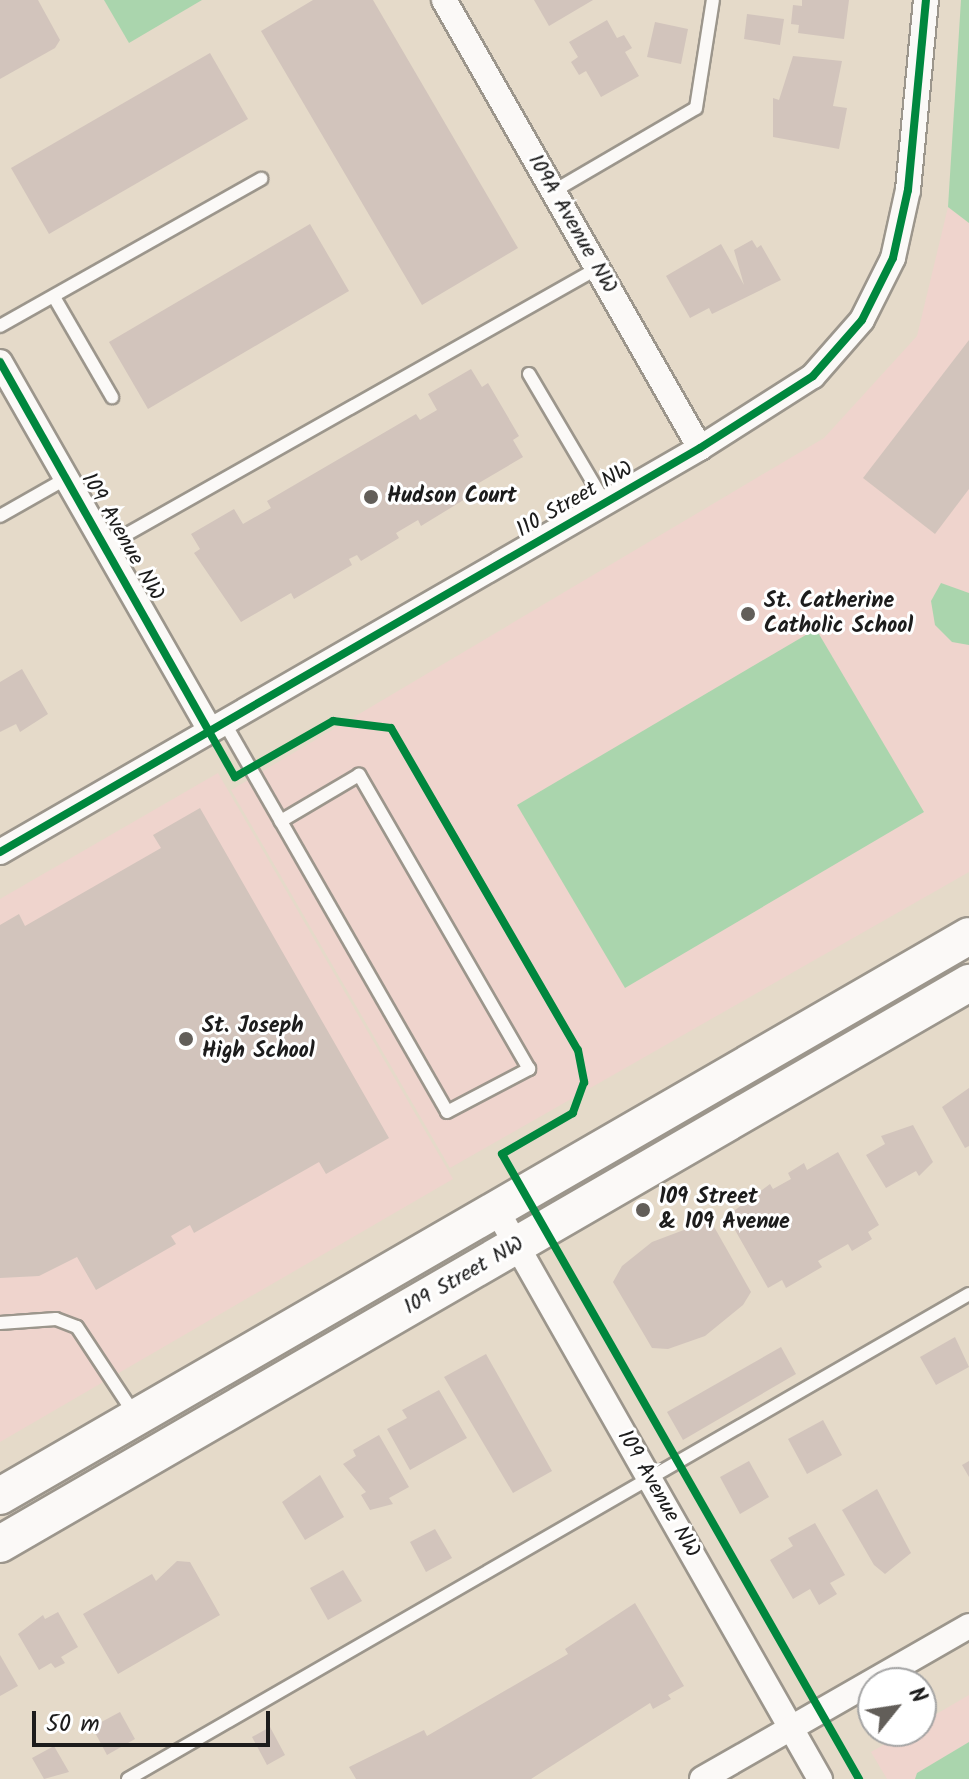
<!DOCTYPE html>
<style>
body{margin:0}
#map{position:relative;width:969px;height:1779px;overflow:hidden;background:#e5dac9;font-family:Kalam,sans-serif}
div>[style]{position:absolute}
.built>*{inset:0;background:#efd4cd}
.green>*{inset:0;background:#aad5ad}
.building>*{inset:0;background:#d2c4bc}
.roads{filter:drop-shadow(2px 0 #9c968c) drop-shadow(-2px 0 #9c968c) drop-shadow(0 2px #9c968c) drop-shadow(0 -2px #9c968c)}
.lane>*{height:12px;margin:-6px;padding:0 6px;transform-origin:6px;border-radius:6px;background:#fbf9f7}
.street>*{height:24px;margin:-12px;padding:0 12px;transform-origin:12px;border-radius:12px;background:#fbf9f7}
.secondary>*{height:36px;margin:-18px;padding:0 18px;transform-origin:18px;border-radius:18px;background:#fbf9f7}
.cycleway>*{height:8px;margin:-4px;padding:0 4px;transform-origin:4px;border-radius:4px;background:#00873e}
.dots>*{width:22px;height:22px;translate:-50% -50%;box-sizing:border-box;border:4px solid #fff;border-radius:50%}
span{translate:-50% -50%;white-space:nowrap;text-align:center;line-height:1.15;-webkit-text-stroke:6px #fff;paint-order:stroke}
.street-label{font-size:22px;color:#1c1c1c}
.poi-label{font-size:22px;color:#1c1c1c;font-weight:700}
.left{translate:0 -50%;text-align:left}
.north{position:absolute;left:857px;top:1667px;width:80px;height:80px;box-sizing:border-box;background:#fff;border:2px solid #a4a4a4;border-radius:50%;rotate:60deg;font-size:22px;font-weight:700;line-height:32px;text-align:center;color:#1c1c1c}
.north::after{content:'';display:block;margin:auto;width:28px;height:36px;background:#625e59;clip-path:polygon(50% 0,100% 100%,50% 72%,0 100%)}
.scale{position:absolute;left:32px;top:1711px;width:238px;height:36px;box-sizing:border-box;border:4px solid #1c1c1c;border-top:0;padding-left:10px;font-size:24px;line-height:28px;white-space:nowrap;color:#1c1c1c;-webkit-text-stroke:6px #fff;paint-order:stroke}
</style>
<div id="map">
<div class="built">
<i style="clip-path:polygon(948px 207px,969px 223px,969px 872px,450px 1168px,231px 790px,824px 438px,917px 336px)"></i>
<i style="clip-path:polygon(218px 773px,453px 1179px,0 1442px,0 899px)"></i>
<i style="clip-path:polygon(969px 1695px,969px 1779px,887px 1779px,871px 1752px,907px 1731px,921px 1731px,921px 1723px)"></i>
</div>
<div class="green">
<i style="clip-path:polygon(104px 0,202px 0,129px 43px)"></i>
<i style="clip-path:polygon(961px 0,969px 0,969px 223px,948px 207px)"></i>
<i style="clip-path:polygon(941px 583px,969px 593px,969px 645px,952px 642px,935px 625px,931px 601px)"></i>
<i style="clip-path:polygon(816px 629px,924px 812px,625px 988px,517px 805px)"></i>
<i style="clip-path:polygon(969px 1742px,969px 1779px,915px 1779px,917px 1773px)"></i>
</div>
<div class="building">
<i style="clip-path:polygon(0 0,38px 0,60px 40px,55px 48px,0 79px)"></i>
<i style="clip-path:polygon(313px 0,373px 0,518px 248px,422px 305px,261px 31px)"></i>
<i style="clip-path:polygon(534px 0,593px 0,549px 26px)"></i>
<i style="clip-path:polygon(802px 0,849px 0,844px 39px,798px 33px,799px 25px,791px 24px,793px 5px,802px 6px)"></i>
<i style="clip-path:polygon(747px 14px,784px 19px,780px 45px,744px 39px)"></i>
<i style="clip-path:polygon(607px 20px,617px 38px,624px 35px,632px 48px,625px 52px,639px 76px,601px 97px,586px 71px,579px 75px,571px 62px,578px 57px,569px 42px)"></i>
<i style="clip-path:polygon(655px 22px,688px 29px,681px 64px,647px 57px)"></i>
<i style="clip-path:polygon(210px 53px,248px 119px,49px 234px,11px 168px)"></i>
<i style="clip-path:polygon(793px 56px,842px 61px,833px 106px,847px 108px,839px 149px,773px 137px,773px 98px,779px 100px)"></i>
<i style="clip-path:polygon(310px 224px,349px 291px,148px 409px,109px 342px)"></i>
<i style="clip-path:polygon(752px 240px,757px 248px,761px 245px,781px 280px,712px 314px,709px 308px,690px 318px,666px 276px,721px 244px,744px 285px,734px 250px)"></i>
<i style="clip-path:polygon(969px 340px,969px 489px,935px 534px,863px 478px)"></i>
<i style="clip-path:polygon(471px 369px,482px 387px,488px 383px,519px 436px,513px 440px,523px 457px,472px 487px,475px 493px,421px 526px,418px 520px,396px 533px,399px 538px,361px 561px,357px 555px,349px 559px,352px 565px,294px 599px,291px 593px,241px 622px,194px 553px,200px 549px,191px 534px,234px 509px,243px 524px,271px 508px,267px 501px,416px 414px,420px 420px,437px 410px,428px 394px)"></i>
<i style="clip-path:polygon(22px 669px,48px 714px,20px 732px,16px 724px,0 732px,0 682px)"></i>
<i style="clip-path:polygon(200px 808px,389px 1138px,326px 1174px,319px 1162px,194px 1233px,190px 1225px,171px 1236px,176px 1244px,96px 1290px,77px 1257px,39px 1276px,0 1278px,0 925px,19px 914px,25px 926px,161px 848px,153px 835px)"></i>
<i style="clip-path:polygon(969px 1088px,969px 1146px,965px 1148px,942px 1107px)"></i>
<i style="clip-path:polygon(913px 1125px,933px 1162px,919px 1176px,916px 1171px,886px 1188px,866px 1155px,885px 1144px,881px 1136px)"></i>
<i style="clip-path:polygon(838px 1152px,879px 1225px,868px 1232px,872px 1239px,852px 1251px,848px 1244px,818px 1261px,822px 1267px,786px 1288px,782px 1280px,768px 1288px,727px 1216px,770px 1184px,773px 1189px,791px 1179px,788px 1173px,804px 1163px,807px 1170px)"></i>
<i style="clip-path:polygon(705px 1222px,713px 1225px,751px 1292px,743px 1305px,705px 1336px,668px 1349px,652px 1348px,613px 1282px,622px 1266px,652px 1242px)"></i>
<i style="clip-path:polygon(955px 1337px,969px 1367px,936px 1385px,920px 1357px)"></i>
<i style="clip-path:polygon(781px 1347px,796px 1374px,683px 1440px,667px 1412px)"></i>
<i style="clip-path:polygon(486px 1354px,552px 1471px,513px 1493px,444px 1377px)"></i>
<i style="clip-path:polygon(439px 1390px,467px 1438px,410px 1470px,387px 1429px,407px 1418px,402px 1410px)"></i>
<i style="clip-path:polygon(823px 1420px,842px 1455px,807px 1474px,788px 1439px)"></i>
<i style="clip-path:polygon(379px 1435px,409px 1487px,389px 1498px,393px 1504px,370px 1510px,361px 1495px,366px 1492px,343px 1464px,356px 1456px,353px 1450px)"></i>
<i style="clip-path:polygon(749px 1461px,769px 1497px,740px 1514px,720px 1477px)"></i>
<i style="clip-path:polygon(969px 1461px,969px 1477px,962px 1465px)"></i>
<i style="clip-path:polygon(320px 1475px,344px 1517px,305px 1540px,282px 1502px)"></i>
<i style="clip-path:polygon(877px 1489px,911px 1553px,885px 1574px,874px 1565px,842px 1510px)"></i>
<i style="clip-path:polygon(815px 1523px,845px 1575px,830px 1583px,837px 1594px,819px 1605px,810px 1589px,793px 1599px,770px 1560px,793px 1546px,788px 1538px)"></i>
<i style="clip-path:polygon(435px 1529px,452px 1558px,426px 1572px,410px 1542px)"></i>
<i style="clip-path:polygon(177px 1561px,190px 1562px,220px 1615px,118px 1674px,83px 1614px,152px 1574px,156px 1581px)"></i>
<i style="clip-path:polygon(343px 1570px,362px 1601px,328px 1620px,310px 1588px)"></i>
<i style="clip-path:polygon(635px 1603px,684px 1686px,668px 1695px,671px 1699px,653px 1709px,650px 1703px,531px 1779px,356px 1779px,349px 1767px,424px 1730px,427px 1736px,568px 1654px,565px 1649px)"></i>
<i style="clip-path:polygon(58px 1612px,78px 1647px,61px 1657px,65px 1663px,55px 1668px,51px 1663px,39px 1670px,18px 1634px,43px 1615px,45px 1619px)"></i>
<i style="clip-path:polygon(0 1655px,18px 1686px,0 1696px)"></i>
<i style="clip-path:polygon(120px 1712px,135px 1739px,107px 1755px,92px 1727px)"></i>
<i style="clip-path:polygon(270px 1727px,285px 1755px,267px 1765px,252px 1737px)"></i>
<i style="clip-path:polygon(54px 1746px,69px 1772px,44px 1779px,32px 1758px)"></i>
</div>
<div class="roads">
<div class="lane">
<i style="left:554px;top:191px;width:164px;rotate:-30.3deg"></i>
<i style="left:696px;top:108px;width:109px;rotate:-81.1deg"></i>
<i style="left:54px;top:297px;width:116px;rotate:59.9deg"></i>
<i style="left:0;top:326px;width:300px;rotate:-29.4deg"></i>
<i style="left:529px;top:374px;width:150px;rotate:59.5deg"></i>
<i style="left:0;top:516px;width:77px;rotate:-29.6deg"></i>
<i style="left:106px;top:546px;width:565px;rotate:-29.47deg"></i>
<i style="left:224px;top:722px;width:449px;rotate:60.2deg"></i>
<i style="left:447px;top:1112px;width:93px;rotate:-27.7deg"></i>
<i style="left:529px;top:1069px;width:340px;rotate:-120deg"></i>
<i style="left:359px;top:775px;width:91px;rotate:149.5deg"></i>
<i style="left:0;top:1323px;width:56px;rotate:-4.1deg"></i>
<i style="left:56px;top:1319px;width:22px;rotate:21deg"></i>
<i style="left:77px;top:1327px;width:105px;rotate:56.6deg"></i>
<i style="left:128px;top:1779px;width:971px;rotate:-29.97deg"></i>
</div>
<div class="street">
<i style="left:444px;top:0;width:516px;rotate:60.26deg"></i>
<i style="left:0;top:362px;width:424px;rotate:60.3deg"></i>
<i style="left:0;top:852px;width:808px;rotate:-29.99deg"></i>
<i style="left:700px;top:448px;width:134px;rotate:-32.5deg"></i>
<i style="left:813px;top:376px;width:74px;rotate:-48.8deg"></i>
<i style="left:862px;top:320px;width:69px;rotate:-63.4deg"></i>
<i style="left:893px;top:258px;width:70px;rotate:-77.6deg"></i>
<i style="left:908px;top:190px;width:191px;rotate:-84.6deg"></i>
<i style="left:496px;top:1209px;width:656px;rotate:60.39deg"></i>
<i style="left:702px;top:1779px;width:308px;rotate:-29.8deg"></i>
</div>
<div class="secondary">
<i style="left:0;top:1496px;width:1119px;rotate:-30.02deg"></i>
<i style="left:0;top:1544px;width:1120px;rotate:-30.07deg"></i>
</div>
</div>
<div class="cycleway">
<i style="left:0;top:362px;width:477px;rotate:60.5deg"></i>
<i style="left:235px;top:777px;width:113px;rotate:-29.7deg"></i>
<i style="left:333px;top:721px;width:58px;rotate:6.9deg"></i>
<i style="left:391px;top:728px;width:372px;rotate:59.9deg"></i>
<i style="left:578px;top:1050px;width:33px;rotate:79deg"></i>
<i style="left:584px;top:1082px;width:33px;rotate:110deg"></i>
<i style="left:573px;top:1113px;width:82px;rotate:150deg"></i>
<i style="left:502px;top:1154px;width:720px;rotate:60.26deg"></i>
<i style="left:0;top:852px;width:808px;rotate:-29.99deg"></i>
<i style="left:700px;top:448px;width:134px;rotate:-32.5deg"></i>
<i style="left:813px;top:376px;width:74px;rotate:-48.8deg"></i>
<i style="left:862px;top:320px;width:69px;rotate:-63.4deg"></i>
<i style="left:893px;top:258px;width:70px;rotate:-77.6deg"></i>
<i style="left:908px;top:190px;width:191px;rotate:-84.6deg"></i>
</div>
<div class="dots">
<i style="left:371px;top:497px;background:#625e59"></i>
<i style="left:748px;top:614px;background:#625e59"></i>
<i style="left:186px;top:1039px;background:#625e59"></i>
<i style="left:643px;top:1210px;background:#625e59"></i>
</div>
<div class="street-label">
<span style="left:572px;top:224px;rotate:60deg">109A Avenue NW</span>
<span style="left:575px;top:500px;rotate:-30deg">110 Street NW</span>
<span style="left:122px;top:537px;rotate:60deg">109 Avenue NW</span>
<span style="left:464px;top:1276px;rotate:-30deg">109 Street NW</span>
<span style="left:658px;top:1494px;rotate:60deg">109 Avenue NW</span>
</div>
<div class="poi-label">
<span class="left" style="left:387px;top:497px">Hudson Court</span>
<span class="left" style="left:764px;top:614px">St. Catherine<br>Catholic School</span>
<span class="left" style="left:202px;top:1039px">St. Joseph<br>High School</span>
<span class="left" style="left:659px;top:1210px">109 Street<br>&amp; 109 Avenue</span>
</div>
<div class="north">N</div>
<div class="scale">50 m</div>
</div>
